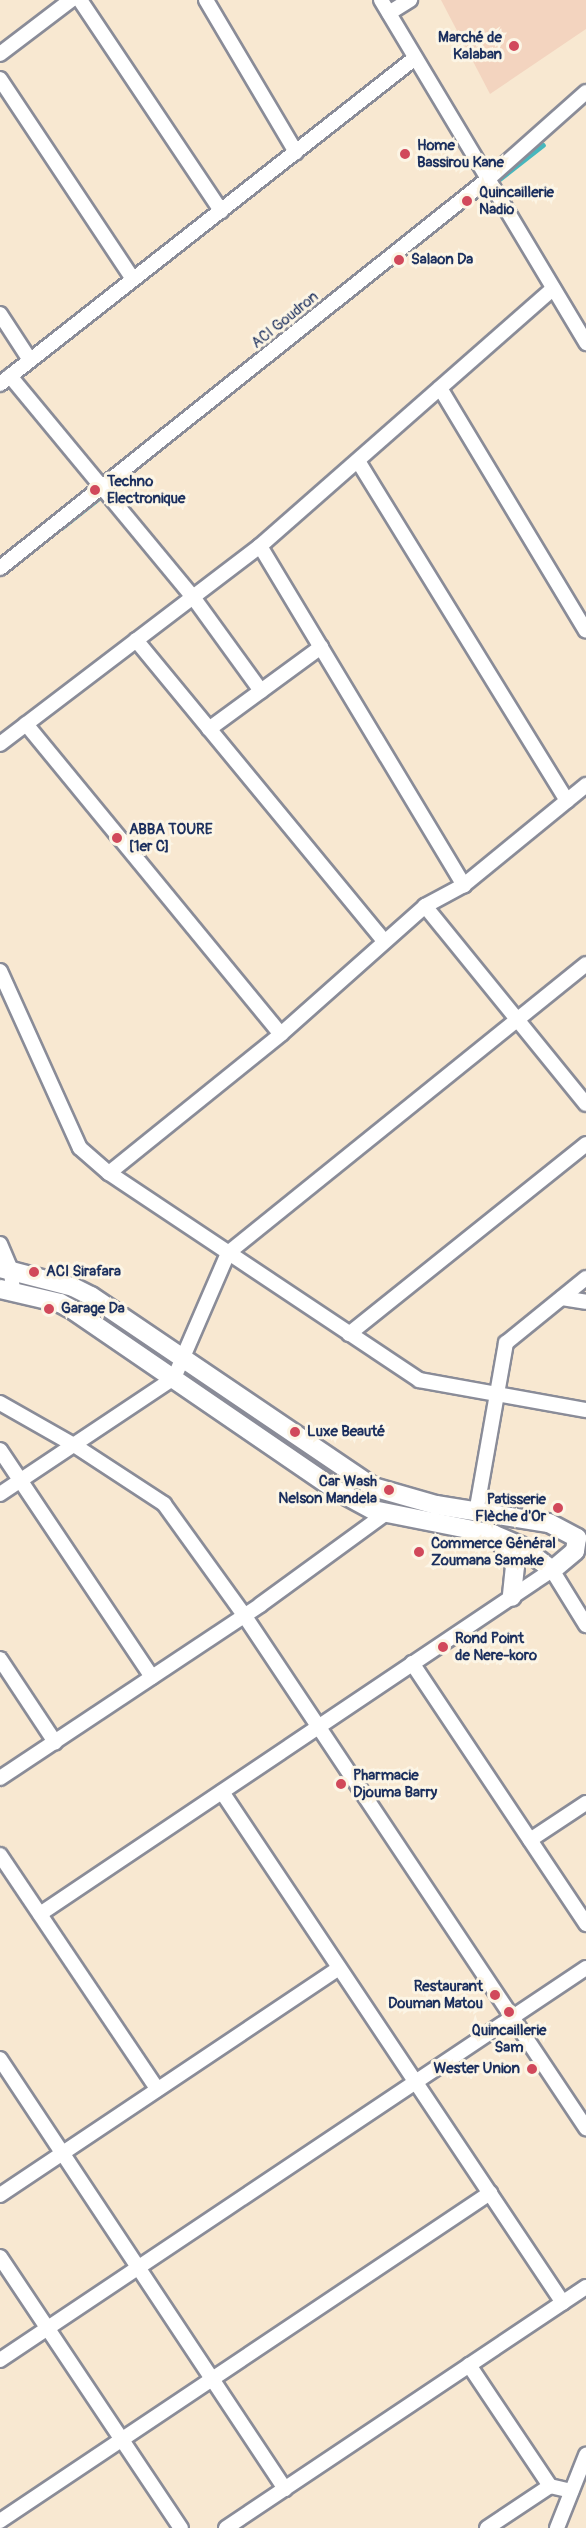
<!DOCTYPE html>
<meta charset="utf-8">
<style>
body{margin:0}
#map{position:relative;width:586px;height:2528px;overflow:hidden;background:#f8e8d1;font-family:Pangolin,sans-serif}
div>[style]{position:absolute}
.built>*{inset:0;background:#f3d4bf}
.stream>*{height:4.5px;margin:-2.25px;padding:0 2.25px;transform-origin:2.25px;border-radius:2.25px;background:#47b7bd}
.roads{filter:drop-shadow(2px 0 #8a8c98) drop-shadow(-2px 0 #8a8c98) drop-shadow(0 2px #8a8c98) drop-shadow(0 -2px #8a8c98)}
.minor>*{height:14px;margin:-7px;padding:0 7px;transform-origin:7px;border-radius:7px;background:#fff}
.major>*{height:18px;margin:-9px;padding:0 9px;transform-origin:9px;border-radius:9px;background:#fff}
.dots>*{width:16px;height:16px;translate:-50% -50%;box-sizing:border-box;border:3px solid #fcf5e5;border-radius:50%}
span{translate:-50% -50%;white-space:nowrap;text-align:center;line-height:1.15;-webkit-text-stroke:6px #fcf5e5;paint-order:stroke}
.poi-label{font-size:15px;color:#1b2f5e;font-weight:700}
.right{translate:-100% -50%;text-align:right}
.left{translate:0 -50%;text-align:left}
.street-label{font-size:15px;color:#1b2f5e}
</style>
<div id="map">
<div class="built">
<i style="clip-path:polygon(441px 0,586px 0,586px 29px,490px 94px)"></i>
</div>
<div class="stream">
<i style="left:493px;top:184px;width:63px;rotate:-38deg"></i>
<i style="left:61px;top:528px;width:73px;rotate:-38.3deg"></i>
</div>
<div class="roads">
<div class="minor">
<i style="left:80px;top:0;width:254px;rotate:56.2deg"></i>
<i style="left:206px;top:0;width:177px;rotate:59.4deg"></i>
<i style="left:381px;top:0;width:400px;rotate:59.1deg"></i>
<i style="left:389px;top:13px;width:25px;rotate:-32deg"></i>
<i style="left:0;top:54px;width:89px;rotate:-37.3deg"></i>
<i style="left:0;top:79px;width:240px;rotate:56.4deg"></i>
<i style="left:0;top:314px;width:55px;rotate:56.9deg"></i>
<i style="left:10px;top:376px;width:287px;rotate:50.4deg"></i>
<i style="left:193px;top:597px;width:116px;rotate:54.1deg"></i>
<i style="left:0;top:384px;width:528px;rotate:-38.15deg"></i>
<i style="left:440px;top:388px;width:283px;rotate:59deg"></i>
<i style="left:358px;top:461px;width:399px;rotate:58.4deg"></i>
<i style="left:260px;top:546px;width:396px;rotate:59deg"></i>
<i style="left:0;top:568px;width:624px;rotate:-38.56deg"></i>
<i style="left:488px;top:179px;width:131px;rotate:-41.6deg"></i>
<i style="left:136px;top:640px;width:390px;rotate:50.5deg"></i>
<i style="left:26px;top:724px;width:401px;rotate:50.6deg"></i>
<i style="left:209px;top:729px;width:139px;rotate:-36.2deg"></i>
<i style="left:0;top:744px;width:327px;rotate:-37.3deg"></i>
<i style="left:260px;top:546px;width:390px;rotate:-41.3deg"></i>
<i style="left:425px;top:906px;width:255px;rotate:50.9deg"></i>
<i style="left:0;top:971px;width:194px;rotate:65.7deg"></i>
<i style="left:80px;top:1148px;width:38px;rotate:41deg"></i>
<i style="left:109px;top:1173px;width:373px;rotate:33.7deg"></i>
<i style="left:419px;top:1380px;width:170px;rotate:10.2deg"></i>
<i style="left:109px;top:1173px;width:221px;rotate:-38.9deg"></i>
<i style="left:281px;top:1034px;width:193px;rotate:-41.6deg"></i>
<i style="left:425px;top:906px;width:44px;rotate:-28.3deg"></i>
<i style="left:464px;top:885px;width:158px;rotate:-39.3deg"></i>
<i style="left:0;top:1244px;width:28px;rotate:67deg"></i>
<i style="left:11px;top:1270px;width:21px;rotate:85deg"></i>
<i style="left:562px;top:1298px;width:24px;rotate:9deg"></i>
<i style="left:349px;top:1334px;width:304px;rotate:-38.7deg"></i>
<i style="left:0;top:1403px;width:85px;rotate:29.6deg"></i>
<i style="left:74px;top:1445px;width:108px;rotate:33.2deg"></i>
<i style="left:164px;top:1504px;width:137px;rotate:54.2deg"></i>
<i style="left:244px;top:1615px;width:617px;rotate:56.31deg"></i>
<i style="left:0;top:1450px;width:273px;rotate:56.2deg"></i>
<i style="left:0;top:1494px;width:209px;rotate:-33.7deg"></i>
<i style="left:174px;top:1378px;width:136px;rotate:-66.6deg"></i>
<i style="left:228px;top:1253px;width:460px;rotate:-38.9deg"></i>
<i style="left:476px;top:1513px;width:173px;rotate:-80deg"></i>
<i style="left:506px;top:1343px;width:103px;rotate:-39.1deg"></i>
<i style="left:0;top:1659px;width:100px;rotate:56.5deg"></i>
<i style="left:412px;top:1663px;width:314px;rotate:56.3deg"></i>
<i style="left:0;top:1778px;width:312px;rotate:-33.6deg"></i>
<i style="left:260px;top:1605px;width:156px;rotate:-36.1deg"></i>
<i style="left:222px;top:1792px;width:614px;rotate:56.28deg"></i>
<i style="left:530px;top:1840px;width:67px;rotate:-33.5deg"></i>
<i style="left:0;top:1855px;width:282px;rotate:56.1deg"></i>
<i style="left:40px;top:1914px;width:617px;rotate:-33.9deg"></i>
<i style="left:552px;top:1570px;width:65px;rotate:58.3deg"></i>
<i style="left:0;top:2059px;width:516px;rotate:56.46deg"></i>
<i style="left:0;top:2195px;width:408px;rotate:-33.8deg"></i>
<i style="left:0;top:2257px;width:326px;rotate:56.3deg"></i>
<i style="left:0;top:2360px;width:705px;rotate:-33.78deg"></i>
<i style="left:469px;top:2365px;width:146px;rotate:56.2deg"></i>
<i style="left:0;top:2521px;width:590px;rotate:-33.8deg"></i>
<i style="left:226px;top:2528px;width:433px;rotate:-33.8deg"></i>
<i style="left:487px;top:2528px;width:76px;rotate:-33.7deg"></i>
<i style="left:550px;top:2486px;width:22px;rotate:13deg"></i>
<i style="left:557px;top:2528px;width:79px;rotate:-68.3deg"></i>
</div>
<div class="major">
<i style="left:0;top:1268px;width:75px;rotate:14.6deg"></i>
<i style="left:73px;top:1287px;width:20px;rotate:27deg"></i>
<i style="left:91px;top:1296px;width:341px;rotate:34.1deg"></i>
<i style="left:373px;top:1487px;width:66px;rotate:15.9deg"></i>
<i style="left:436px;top:1505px;width:114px;rotate:9.1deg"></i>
<i style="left:549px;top:1523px;width:32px;rotate:28deg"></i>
<i style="left:577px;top:1538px;width:13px;rotate:99deg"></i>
<i style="left:575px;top:1551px;width:30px;rotate:140deg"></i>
<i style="left:552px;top:1570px;width:37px;rotate:-142deg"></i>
<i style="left:523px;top:1547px;width:33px;rotate:-157deg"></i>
<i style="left:493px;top:1534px;width:122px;rotate:-168.7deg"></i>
<i style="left:373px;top:1510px;width:42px;rotate:-151.6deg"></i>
<i style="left:336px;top:1490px;width:316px;rotate:-145.6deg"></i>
<i style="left:75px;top:1311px;width:17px;rotate:-152deg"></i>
<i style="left:60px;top:1303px;width:62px;rotate:-166.9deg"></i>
<i style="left:496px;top:1538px;width:21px;rotate:45deg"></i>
<i style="left:511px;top:1553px;width:14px;rotate:73deg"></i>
<i style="left:515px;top:1566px;width:31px;rotate:96deg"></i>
</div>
</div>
<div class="dots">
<i style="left:514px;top:46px;background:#d1495b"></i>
<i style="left:405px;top:154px;background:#d1495b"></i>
<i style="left:467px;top:201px;background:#d1495b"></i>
<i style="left:399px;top:260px;background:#d1495b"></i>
<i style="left:95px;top:490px;background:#d1495b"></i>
<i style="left:117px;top:838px;background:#d1495b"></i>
<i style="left:34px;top:1272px;background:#d1495b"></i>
<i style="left:49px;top:1309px;background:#d1495b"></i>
<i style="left:295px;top:1432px;background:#d1495b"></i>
<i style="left:389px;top:1490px;background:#d1495b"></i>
<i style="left:558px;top:1508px;background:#d1495b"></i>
<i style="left:419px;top:1552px;background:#d1495b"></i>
<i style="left:443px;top:1647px;background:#d1495b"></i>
<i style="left:341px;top:1784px;background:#d1495b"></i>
<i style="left:495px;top:1995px;background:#d1495b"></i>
<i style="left:509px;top:2012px;background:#d1495b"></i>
<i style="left:532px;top:2069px;background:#d1495b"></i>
</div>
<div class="poi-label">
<span class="right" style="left:502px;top:46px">Marché de<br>Kalaban</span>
<span class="left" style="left:417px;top:154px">Home<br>Bassirou Kane</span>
<span class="left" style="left:479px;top:201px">Quincaillerie<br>Nadio</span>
<span class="left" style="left:411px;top:260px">Salaon Da</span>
<span class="left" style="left:107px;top:490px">Techno<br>Electronique</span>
<span class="left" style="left:129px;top:838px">ABBA TOURE<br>[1er C]</span>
<span class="left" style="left:46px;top:1272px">ACI Sirafara</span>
<span class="left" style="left:61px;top:1309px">Garage Da</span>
<span class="left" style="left:307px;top:1432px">Luxe Beauté</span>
<span class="right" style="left:377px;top:1490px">Car Wash<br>Nelson Mandela</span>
<span class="right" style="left:546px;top:1508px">Patisserie<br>Flèche d'Or</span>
<span class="left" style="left:431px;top:1552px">Commerce Général<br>Zoumana Samake</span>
<span class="left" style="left:455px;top:1647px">Rond Point<br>de Nere-koro</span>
<span class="left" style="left:353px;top:1784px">Pharmacie<br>Djouma Barry</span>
<span class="right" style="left:483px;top:1995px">Restaurant<br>Douman Matou</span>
<span style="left:509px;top:2039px">Quincaillerie<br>Sam</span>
<span class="right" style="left:520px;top:2069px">Wester Union</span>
</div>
<div class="street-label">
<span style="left:285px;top:320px;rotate:-39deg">ACI Goudron</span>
</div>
</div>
